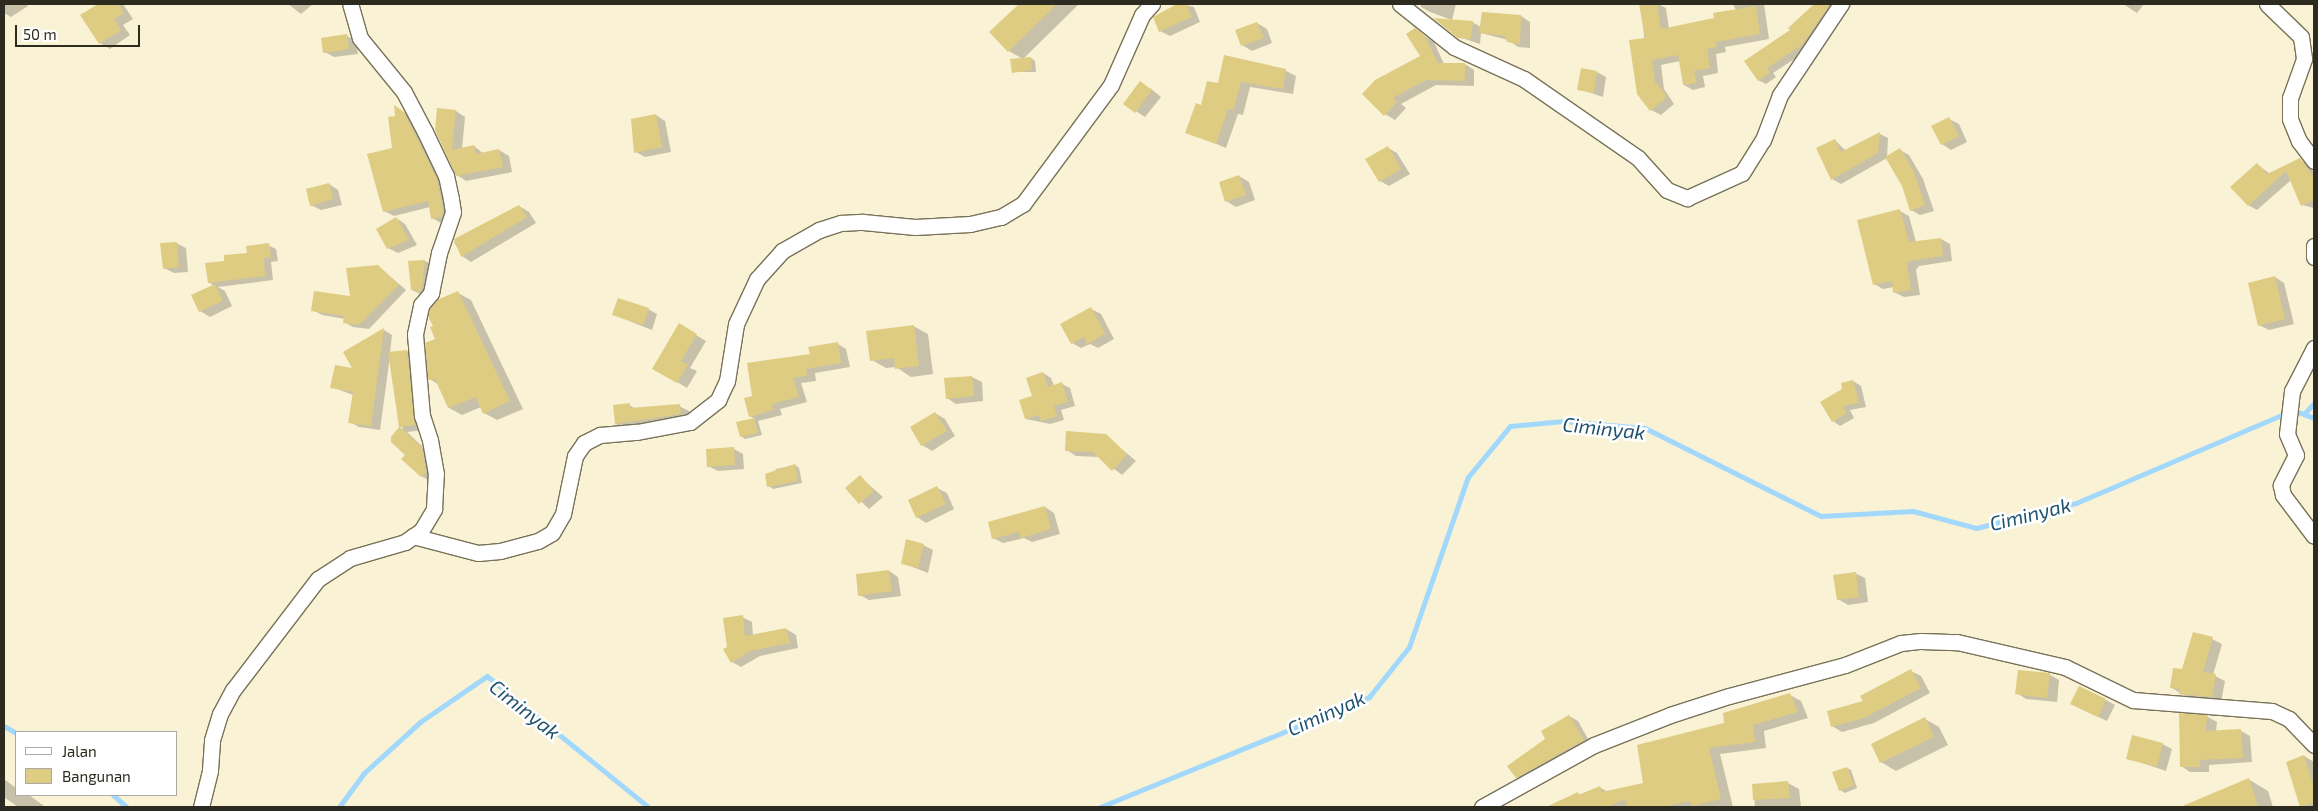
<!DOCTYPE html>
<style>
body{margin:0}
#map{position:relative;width:2318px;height:811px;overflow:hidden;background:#faf2d4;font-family:"Exo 2",sans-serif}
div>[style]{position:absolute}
.shadow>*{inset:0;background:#0003}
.stream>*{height:5px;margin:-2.5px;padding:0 2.5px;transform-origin:2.5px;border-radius:2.5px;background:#a2d8fc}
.building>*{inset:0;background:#decc83}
.roads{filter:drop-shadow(1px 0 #787257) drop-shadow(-1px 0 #787257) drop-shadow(0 1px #787257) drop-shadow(0 -1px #787257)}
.street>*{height:15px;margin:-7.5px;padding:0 7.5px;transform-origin:7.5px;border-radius:7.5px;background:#fff}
span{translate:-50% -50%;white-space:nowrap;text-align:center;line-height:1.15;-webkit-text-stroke:5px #fff;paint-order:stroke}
.water-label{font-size:20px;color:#1f5271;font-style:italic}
.frame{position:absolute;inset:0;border:5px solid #2d2a1f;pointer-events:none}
.legend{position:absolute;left:15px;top:731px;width:162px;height:65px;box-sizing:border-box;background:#fff;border:1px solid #abaaa5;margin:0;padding:6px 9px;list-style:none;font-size:15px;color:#2d2a1f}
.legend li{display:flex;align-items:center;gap:10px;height:25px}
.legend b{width:25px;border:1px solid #abaaa5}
.scale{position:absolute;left:15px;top:25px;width:125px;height:22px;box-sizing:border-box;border:2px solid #2d2a1f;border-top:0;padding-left:6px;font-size:15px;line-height:18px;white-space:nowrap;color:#2d2a1f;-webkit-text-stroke:4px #fff;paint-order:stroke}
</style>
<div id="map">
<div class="shadow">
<i style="clip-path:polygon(4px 4px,26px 4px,28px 6px,11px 17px,4px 13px)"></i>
<i style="clip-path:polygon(100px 4px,123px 4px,133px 19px,123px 25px,130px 35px,110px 49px,100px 43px,82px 16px)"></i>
<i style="clip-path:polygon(288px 4px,313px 4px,301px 14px)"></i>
<i style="clip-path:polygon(1020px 4px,1079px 4px,1023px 59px,1009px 51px,991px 32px)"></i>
<i style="clip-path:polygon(1181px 4px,1194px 7px,1200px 22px,1170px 36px,1160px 31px,1154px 18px)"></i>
<i style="clip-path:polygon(1421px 4px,1456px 4px,1452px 20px,1430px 12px,1421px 7px)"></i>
<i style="clip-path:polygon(1658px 4px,1666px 8px,1669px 29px,1715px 19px,1736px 10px,1733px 4px,1764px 4px,1769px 39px,1725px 47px,1726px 52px,1716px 54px,1718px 73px,1703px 76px,1705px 87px,1693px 90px,1684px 85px,1680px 61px,1661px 65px,1664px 89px,1674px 104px,1661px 115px,1651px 110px,1641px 5px)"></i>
<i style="clip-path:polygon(1815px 4px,1842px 4px,1810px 49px,1773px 73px,1776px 77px,1766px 84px,1758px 80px,1792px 31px,1789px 29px)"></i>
<i style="clip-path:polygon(2123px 4px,2144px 4px,2137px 13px)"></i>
<i style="clip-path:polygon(1521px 16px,1530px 22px,1530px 48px,1518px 47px,1508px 40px,1481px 33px,1480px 44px,1459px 37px,1472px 22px,1481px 27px)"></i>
<i style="clip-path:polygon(1257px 23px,1267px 29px,1272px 43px,1252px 51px,1242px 45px)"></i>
<i style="clip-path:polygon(1415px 30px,1434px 42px,1444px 64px,1465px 64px,1474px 70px,1474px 86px,1436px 85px,1401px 104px,1406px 108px,1395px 120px,1385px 114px,1376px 81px,1422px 57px)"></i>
<i style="clip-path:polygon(347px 36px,356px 41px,358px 54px,334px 57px,325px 52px)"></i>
<i style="clip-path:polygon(1225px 57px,1286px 71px,1296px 76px,1293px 94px,1250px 87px,1243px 115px,1238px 114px,1226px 148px,1187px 132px,1218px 85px)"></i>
<i style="clip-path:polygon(1031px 58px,1035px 61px,1036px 72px,1013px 72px)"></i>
<i style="clip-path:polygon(1597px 72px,1606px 77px,1603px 97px,1579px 89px)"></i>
<i style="clip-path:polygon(1150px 88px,1161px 97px,1145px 117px,1125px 104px)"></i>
<i style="clip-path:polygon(456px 111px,465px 117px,462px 149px,474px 146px,484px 154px,499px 150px,509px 156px,512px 172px,466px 181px,457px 175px,436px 130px)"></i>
<i style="clip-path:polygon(404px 112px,413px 118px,446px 185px,452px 217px,441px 223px,432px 218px,430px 207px,394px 216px,384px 211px,397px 117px)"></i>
<i style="clip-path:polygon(656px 115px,665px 121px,671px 152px,645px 157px,636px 152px)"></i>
<i style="clip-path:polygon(1949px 119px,1959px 124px,1967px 142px,1951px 150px,1942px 144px)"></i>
<i style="clip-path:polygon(1880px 134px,1888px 138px,1887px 158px,1900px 150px,1909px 155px,1923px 179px,1934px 211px,1920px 215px,1911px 210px,1903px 186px,1887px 158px,1841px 184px,1832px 179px,1818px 148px,1835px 140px,1846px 151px)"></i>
<i style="clip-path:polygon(1388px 148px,1397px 153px,1410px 174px,1389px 186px,1380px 181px)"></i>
<i style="clip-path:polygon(2300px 159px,2314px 172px,2314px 208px,2302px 205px,2291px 180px,2257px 210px,2248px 205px,2257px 164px,2270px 174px)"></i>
<i style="clip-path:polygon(1239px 176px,1249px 182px,1255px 200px,1236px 207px,1226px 201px)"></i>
<i style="clip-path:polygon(329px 184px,338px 190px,342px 205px,321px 210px,311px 205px)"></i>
<i style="clip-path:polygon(519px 206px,529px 212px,536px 223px,471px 262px,462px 256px,454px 242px)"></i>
<i style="clip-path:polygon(1900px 211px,1909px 216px,1916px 242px,1941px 239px,1950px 244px,1952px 261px,1919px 266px,1916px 270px,1920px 295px,1904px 297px,1894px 292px,1894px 287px,1883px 289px,1874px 284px)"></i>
<i style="clip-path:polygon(396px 218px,405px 224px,417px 245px,398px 253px,388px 248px)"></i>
<i style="clip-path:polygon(176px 243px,186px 248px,188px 272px,174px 273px,164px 268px)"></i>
<i style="clip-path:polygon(268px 245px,276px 249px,278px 261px,271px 262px,273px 280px,218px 287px,225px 291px,232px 306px,210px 317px,200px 311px,193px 296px,214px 286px,209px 282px,226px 262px)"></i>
<i style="clip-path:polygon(425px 261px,435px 266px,422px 295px,412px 290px,409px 263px)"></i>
<i style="clip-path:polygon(378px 266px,406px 290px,369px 329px,353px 327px,344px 322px,345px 319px,322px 315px,313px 310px,351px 298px)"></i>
<i style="clip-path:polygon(2275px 277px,2284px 283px,2294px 324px,2269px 330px,2259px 325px)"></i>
<i style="clip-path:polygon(458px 293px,471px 300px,523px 409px,497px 420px,484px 413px,481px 407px,462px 415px,449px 408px,439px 385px,430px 379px,437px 340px,435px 327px)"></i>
<i style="clip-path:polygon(648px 309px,657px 314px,652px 330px,614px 315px)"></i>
<i style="clip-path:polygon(1091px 309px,1101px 314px,1114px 339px,1098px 348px,1090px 344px,1081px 348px,1072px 343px)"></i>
<i style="clip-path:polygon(679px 325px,706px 341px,690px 368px,697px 371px,687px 388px,654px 368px)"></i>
<i style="clip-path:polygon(913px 326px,928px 334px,933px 374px,911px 377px,896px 367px,886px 368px,872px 360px)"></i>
<i style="clip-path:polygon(384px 330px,392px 335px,390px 353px,407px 351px,416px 356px,424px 430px,407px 432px,431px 455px,430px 481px,421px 476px,407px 455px,390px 356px,380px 430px,359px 427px,350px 422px,353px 395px,332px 387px,355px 370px)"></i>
<i style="clip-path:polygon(838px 344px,846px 349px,850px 367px,815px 373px,816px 381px,801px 383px,807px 402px,780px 409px,782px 415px,758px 421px,762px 435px,745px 439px,741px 436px,738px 423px,755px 419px,750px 416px,753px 397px,811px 355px)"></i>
<i style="clip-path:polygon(1043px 373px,1051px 378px,1054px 386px,1062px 384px,1070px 388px,1075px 406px,1061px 410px,1064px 420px,1050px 424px,1026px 419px)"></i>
<i style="clip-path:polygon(972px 377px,982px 382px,983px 401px,956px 404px,947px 398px,945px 379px)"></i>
<i style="clip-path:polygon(1853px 381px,1861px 386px,1866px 407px,1850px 410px,1854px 418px,1840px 426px,1833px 421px,1844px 390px)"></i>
<i style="clip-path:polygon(629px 405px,636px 409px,679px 406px,689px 411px,690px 419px,625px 429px,616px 424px)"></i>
<i style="clip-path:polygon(935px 413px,945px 419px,955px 436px,932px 451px,922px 445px)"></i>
<i style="clip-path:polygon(1105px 435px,1136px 461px,1122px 475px,1099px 457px,1076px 456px,1067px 450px)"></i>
<i style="clip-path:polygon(734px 449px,743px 454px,744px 469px,718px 471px,708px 466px)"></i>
<i style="clip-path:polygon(795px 465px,799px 468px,802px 483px,773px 489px,769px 486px,776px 469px)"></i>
<i style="clip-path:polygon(860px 477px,883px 497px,869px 509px,847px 488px)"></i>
<i style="clip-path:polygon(937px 488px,947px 493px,954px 509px,926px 523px,917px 517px)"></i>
<i style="clip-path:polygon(1045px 507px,1054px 513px,1060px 534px,1032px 542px,1024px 538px,1003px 543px,993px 538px)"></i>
<i style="clip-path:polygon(923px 545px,933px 550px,928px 573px,902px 563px)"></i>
<i style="clip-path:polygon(889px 571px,898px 577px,901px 596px,869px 600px,860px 595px)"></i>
<i style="clip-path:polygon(1855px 573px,1865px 578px,1868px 602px,1848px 605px,1838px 599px)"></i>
<i style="clip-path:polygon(742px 617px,752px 622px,753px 636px,786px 629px,796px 635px,798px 648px,760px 656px,741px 667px,732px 662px,728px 647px)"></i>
<i style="clip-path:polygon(2212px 639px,2222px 644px,2213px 675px,2225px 681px,2221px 702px,2190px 699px,2172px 688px)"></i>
<i style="clip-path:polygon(1911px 671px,1921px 676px,1930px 693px,1874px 723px,1842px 732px,1832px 726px)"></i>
<i style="clip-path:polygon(2050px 675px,2059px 680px,2057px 702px,2026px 699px,2017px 693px)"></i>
<i style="clip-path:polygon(1790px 695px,1801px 701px,1808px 718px,1764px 731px,1766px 748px,1720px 754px,1733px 807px,1565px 807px,1562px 801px,1599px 787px,1608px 792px,1644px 784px,1726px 724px)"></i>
<i style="clip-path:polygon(2106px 700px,2115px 705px,2107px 721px,2081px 709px)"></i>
<i style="clip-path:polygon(2180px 714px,2208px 717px,2217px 722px,2216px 732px,2241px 731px,2250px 736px,2252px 762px,2209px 765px,2209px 772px,2190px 772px,2181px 766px)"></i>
<i style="clip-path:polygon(1569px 716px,1578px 721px,1592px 746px,1526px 782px,1517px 777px)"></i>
<i style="clip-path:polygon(1925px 719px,1939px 727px,1948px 745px,1896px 771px,1881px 762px)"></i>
<i style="clip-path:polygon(2162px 744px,2172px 749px,2166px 771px,2127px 758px)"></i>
<i style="clip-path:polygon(2304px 756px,2314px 762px,2314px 807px,2301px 807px)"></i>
<i style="clip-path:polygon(1847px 768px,1851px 770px,1857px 788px,1845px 793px,1840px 790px)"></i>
<i style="clip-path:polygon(4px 779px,16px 788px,16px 795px,29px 795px,44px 806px,18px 807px,4px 797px)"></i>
<i style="clip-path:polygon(2248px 779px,2268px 791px,2273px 807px,2182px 807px)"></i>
<i style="clip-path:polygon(1788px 783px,1799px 789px,1801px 807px,1755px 807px,1753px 785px)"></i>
</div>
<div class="stream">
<i style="left:2304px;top:414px;width:15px;rotate:-48deg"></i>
<i style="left:4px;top:726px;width:14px;rotate:30deg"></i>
<i style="left:113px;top:795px;width:18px;rotate:41deg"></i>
<i style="left:339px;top:807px;width:42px;rotate:-53.7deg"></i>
<i style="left:364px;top:773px;width:76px;rotate:-42.3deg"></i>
<i style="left:420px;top:722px;width:81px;rotate:-34.5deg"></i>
<i style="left:487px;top:676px;width:208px;rotate:39.1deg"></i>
<i style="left:1100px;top:807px;width:291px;rotate:-22.2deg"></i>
<i style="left:1369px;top:697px;width:64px;rotate:-51.3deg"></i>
<i style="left:1409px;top:647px;width:180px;rotate:-70.9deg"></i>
<i style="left:1468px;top:477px;width:66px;rotate:-50.5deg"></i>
<i style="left:1510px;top:426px;width:54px;rotate:-5.3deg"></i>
<i style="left:1564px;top:421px;width:81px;rotate:4.9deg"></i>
<i style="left:1645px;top:428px;width:197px;rotate:26.6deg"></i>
<i style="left:1821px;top:516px;width:92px;rotate:-3.1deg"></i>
<i style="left:1913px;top:511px;width:65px;rotate:15.1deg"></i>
<i style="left:1976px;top:528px;width:103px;rotate:-14deg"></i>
<i style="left:2076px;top:503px;width:236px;rotate:-23.2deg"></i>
<i style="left:2293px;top:410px;width:22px;rotate:21deg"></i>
</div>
<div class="building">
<i style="clip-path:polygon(98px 4px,118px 4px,124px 13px,114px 19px,121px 30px,99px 44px,80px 15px)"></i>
<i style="clip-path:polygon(1019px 4px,1057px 4px,1008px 52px,989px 32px)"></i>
<i style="clip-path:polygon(1177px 4px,1186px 4px,1192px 17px,1159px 32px,1153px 17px)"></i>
<i style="clip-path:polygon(1639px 4px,1657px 4px,1661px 29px,1714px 18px,1713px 13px,1756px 6px,1760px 34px,1716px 42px,1717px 47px,1707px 49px,1710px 68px,1694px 71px,1697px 83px,1683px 85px,1678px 55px,1652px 60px,1655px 82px,1665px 94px,1665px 99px,1650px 111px,1637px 94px,1629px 40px,1645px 38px)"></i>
<i style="clip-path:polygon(1814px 4px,1830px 4px,1802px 45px,1767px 68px,1770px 73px,1758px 81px,1744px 61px,1793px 28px,1787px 29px)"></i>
<i style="clip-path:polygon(1482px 12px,1521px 15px,1520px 44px,1507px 42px,1505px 36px,1479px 33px)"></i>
<i style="clip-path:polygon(1433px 18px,1473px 21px,1471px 39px,1458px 38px)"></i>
<i style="clip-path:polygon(1257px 22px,1264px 38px,1241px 46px,1235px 30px)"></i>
<i style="clip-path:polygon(1415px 28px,1424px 35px,1438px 63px,1465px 63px,1465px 81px,1426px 80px,1393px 98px,1397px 102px,1384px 116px,1362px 94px,1375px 80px,1420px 56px,1406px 34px)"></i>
<i style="clip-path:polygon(347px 34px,349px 49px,323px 53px,321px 38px)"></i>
<i style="clip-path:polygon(1224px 55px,1286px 69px,1283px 89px,1241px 82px,1233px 110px,1228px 109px,1216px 144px,1185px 133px,1196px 103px,1201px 105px,1207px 81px,1218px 83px)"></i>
<i style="clip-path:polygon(1031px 57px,1032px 70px,1012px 73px,1010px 59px)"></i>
<i style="clip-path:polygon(1581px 68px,1597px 71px,1594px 93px,1577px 90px)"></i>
<i style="clip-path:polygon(1140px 81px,1152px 90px,1135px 113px,1123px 104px)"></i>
<i style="clip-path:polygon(394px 105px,404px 112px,437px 179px,443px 211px,441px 217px,431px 219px,428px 201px,383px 212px,367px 154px,392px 148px,388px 117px,395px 116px)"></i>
<i style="clip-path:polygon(437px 108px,456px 110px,452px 150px,474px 145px,476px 154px,499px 149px,503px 167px,456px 176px,435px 130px)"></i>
<i style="clip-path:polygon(656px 114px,662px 147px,634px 153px,631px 119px)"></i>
<i style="clip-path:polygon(1949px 117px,1959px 136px,1941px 145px,1931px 126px)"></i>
<i style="clip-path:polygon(1880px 132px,1878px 153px,1831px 180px,1816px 148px,1835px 139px,1841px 152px)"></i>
<i style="clip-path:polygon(1388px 146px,1401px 169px,1379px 182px,1365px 159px)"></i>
<i style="clip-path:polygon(1900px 148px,1914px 172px,1925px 205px,1910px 211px,1902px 186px,1885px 157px)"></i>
<i style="clip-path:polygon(2300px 158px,2314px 178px,2314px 200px,2301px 206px,2286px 171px,2248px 206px,2230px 187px,2257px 163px,2267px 174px)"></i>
<i style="clip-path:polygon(1239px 175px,1246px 195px,1225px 202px,1219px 182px)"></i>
<i style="clip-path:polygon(329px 183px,333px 199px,310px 206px,306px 189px)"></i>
<i style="clip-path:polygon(519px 205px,527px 217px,461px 257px,454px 239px)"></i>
<i style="clip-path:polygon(1900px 209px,1909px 242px,1941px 238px,1943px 256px,1910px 261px,1907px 264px,1911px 290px,1893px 293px,1892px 281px,1873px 285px,1857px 220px)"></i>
<i style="clip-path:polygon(396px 217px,409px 240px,387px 249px,376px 229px)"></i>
<i style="clip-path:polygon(177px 242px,179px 267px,163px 269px,160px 243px)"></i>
<i style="clip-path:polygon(269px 243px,271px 257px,264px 258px,265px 276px,208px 283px,205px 263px,224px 261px,224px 255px,247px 253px,246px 246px)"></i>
<i style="clip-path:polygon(425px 260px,422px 289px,419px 293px,417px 290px,411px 290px,408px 261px)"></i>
<i style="clip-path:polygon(378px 265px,399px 285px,359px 325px,343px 323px,344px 316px,311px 311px,314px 291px,350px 296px,346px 268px)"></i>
<i style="clip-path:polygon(2275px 276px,2285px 319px,2258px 326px,2248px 283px)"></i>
<i style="clip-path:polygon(215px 284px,223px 301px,199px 312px,191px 295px)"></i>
<i style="clip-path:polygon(458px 291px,510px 401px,483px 414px,476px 397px,448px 408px,435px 379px,428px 380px,425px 343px,435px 339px,430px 327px,433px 326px,428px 316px,430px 309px,437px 300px)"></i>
<i style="clip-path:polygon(618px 298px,649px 308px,643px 325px,612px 315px)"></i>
<i style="clip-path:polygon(1091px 307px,1105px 334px,1087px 344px,1084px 337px,1071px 344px,1060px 324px)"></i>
<i style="clip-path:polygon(679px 323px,697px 334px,681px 361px,688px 365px,677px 383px,652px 369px)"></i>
<i style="clip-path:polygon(914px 325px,919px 366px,895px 369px,894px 358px,870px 361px,866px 331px)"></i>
<i style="clip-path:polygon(384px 328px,371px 426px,348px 423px,353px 392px,330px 388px,335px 365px,352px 368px,343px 352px)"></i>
<i style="clip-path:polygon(838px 342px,841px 363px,806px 369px,807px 376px,793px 378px,799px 397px,772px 404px,773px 410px,749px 417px,744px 398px,752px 396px,747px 363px,810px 354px,808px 347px)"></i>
<i style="clip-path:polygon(407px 350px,415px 425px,400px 427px,422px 448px,426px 472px,421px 477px,401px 459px,405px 455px,391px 442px,391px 437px,399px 427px,388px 352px)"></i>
<i style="clip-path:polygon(1043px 372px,1048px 387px,1062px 382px,1068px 402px,1054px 406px,1057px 416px,1041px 421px,1039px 415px,1025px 419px,1019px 400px,1032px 396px,1026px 378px)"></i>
<i style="clip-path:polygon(972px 376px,974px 396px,946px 399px,944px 378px)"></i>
<i style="clip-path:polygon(1853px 380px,1859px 403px,1843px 406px,1847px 413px,1832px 422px,1820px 402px,1842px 389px,1841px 383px)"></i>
<i style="clip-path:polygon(630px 403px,630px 408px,680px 404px,681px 414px,615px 424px,613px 405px)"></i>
<i style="clip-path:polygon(935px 412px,947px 431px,921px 446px,910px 427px)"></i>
<i style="clip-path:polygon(754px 418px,758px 433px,740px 437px,736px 422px)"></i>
<i style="clip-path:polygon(1066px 431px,1106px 434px,1127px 454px,1112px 471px,1093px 452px,1065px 451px)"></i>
<i style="clip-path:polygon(734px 447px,735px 465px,707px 467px,706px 449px)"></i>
<i style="clip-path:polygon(795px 464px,798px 481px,767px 487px,765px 474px)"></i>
<i style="clip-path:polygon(860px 475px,874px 491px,859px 504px,845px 488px)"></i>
<i style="clip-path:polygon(937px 486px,946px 504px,916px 518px,908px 500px)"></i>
<i style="clip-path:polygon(1045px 506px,1051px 529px,1021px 538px,1019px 532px,992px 539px,988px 522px)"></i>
<i style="clip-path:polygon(906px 539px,924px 544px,918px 568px,901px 564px)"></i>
<i style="clip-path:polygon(889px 570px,892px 591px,858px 596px,856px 574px)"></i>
<i style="clip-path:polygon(1856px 572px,1859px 597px,1837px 600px,1833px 575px)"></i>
<i style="clip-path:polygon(743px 615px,745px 636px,786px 628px,790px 643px,750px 651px,731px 663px,723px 649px,727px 647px,723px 618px)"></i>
<i style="clip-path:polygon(2193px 632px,2213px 637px,2203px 672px,2216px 674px,2212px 697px,2179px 694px,2179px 689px,2170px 688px,2173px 668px,2182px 669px)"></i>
<i style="clip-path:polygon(1911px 669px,1921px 688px,1864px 718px,1831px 727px,1827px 711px,1863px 701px,1860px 696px)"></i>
<i style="clip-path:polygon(2018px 670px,2050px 673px,2047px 698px,2015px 694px)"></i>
<i style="clip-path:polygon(2079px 686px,2106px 699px,2098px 717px,2070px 704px)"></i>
<i style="clip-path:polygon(1790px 693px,1798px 712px,1753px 725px,1755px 742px,1709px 748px,1721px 799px,1692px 806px,1690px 801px,1663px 807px,1627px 807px,1625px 799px,1608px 807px,1546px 807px,1578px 792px,1579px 795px,1600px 786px,1602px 792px,1643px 783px,1637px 745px,1724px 723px,1723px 713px)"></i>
<i style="clip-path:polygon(2179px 713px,2208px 715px,2205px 731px,2241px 729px,2243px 758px,2200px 760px,2200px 767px,2180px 767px)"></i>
<i style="clip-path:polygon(1569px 715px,1584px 740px,1516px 778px,1507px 766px,1545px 739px,1541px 731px)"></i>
<i style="clip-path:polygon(1925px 717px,1934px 737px,1880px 763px,1871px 744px)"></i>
<i style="clip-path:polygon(2132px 735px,2163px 743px,2157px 767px,2126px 759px)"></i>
<i style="clip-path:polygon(2304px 755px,2314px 787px,2314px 803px,2300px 807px,2286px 762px)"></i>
<i style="clip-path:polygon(1847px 767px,1854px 785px,1839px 791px,1832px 772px)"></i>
<i style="clip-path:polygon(2249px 778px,2258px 807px,2180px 807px)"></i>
<i style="clip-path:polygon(1788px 781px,1790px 798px,1753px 800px,1752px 784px)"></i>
</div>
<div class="roads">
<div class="street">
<i style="left:1400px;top:4px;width:69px;rotate:38.5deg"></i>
<i style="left:1454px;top:47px;width:77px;rotate:24.6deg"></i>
<i style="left:1524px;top:79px;width:139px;rotate:34.7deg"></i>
<i style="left:1638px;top:158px;width:43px;rotate:47.8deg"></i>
<i style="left:1667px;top:190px;width:22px;rotate:22deg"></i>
<i style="left:1687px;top:198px;width:60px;rotate:-24.4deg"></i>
<i style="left:1742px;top:173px;width:39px;rotate:-58deg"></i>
<i style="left:1763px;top:140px;width:48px;rotate:-69.3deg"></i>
<i style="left:1780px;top:95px;width:110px;rotate:-56.2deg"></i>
<i style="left:2267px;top:4px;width:47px;rotate:44.1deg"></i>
<i style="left:2301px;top:37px;width:22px;rotate:82deg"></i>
<i style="left:2304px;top:59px;width:41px;rotate:109.7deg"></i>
<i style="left:2290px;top:98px;width:21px;rotate:90deg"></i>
<i style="left:2290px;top:119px;width:24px;rotate:68deg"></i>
<i style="left:2299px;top:141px;width:25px;rotate:53deg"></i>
<i style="left:2314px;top:246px;width:11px;rotate:90deg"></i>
<i style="left:2314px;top:348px;width:48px;rotate:117.1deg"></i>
<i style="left:2292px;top:391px;width:43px;rotate:96.6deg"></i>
<i style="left:2287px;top:434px;width:23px;rotate:67deg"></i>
<i style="left:2296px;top:455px;width:34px;rotate:117deg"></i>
<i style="left:2281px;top:485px;width:10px;rotate:79deg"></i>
<i style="left:2283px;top:495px;width:51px;rotate:52.9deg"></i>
<i style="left:413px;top:536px;width:67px;rotate:14.7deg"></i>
<i style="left:478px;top:553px;width:22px;rotate:-5deg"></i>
<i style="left:500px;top:551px;width:39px;rotate:-15deg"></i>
<i style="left:538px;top:541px;width:16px;rotate:-30deg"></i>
<i style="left:552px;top:533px;width:22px;rotate:-60deg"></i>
<i style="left:563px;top:514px;width:59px;rotate:-78.3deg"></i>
<i style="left:575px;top:456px;width:16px;rotate:-55deg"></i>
<i style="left:584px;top:443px;width:18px;rotate:-27deg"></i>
<i style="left:600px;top:435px;width:37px;rotate:-5deg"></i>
<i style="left:637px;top:432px;width:54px;rotate:-10.7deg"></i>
<i style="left:690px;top:422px;width:36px;rotate:-38deg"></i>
<i style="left:718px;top:400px;width:21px;rotate:-65deg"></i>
<i style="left:727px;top:381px;width:58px;rotate:-81deg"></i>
<i style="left:736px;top:324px;width:50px;rotate:-65deg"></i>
<i style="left:757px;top:279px;width:38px;rotate:-48deg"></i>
<i style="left:782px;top:251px;width:43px;rotate:-29.6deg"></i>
<i style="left:819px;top:230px;width:23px;rotate:-18deg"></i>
<i style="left:841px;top:223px;width:22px;rotate:-3deg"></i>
<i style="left:863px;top:222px;width:52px;rotate:5.5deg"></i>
<i style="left:915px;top:227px;width:55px;rotate:-3.1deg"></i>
<i style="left:970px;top:224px;width:32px;rotate:-13deg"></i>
<i style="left:1001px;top:217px;width:26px;rotate:-31deg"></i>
<i style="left:1023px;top:204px;width:148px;rotate:-53.5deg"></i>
<i style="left:1111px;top:85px;width:77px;rotate:-66.1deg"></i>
<i style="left:1142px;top:15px;width:15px;rotate:-48deg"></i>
<i style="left:201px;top:807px;width:38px;rotate:-76deg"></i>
<i style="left:210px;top:770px;width:30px;rotate:-86deg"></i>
<i style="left:212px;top:740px;width:27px;rotate:-73deg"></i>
<i style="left:220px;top:714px;width:27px;rotate:-62deg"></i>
<i style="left:233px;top:690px;width:140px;rotate:-52.6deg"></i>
<i style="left:318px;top:579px;width:38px;rotate:-33deg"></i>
<i style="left:350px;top:558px;width:57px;rotate:-16.2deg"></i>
<i style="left:405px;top:542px;width:19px;rotate:-35deg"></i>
<i style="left:421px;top:531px;width:26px;rotate:-59deg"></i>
<i style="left:434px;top:509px;width:35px;rotate:-87deg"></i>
<i style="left:436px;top:474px;width:35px;rotate:-100deg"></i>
<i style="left:430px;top:440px;width:25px;rotate:-108deg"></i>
<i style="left:422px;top:416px;width:82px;rotate:-94.9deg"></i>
<i style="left:415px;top:334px;width:30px;rotate:-78deg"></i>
<i style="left:421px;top:305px;width:16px;rotate:-50deg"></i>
<i style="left:431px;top:293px;width:41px;rotate:-78.7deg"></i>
<i style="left:439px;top:253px;width:43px;rotate:-71.1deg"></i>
<i style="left:453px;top:212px;width:13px;rotate:-99deg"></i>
<i style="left:451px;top:199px;width:24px;rotate:-102deg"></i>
<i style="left:446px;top:176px;width:49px;rotate:-115.5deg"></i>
<i style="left:425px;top:132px;width:45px;rotate:-117.7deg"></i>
<i style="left:404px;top:92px;width:70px;rotate:-129.2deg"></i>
<i style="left:360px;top:38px;width:35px;rotate:-106deg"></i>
<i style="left:1482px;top:807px;width:128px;rotate:-29deg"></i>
<i style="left:1594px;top:745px;width:82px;rotate:-21.5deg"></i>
<i style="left:1670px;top:715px;width:62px;rotate:-17.9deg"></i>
<i style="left:1729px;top:696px;width:120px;rotate:-15deg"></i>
<i style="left:1845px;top:665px;width:60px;rotate:-21.4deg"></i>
<i style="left:1901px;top:643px;width:20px;rotate:-6deg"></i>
<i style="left:1921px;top:641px;width:36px;rotate:2deg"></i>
<i style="left:1957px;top:642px;width:111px;rotate:13deg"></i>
<i style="left:2065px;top:667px;width:76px;rotate:25.9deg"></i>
<i style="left:2133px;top:700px;width:139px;rotate:4.5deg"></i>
<i style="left:2272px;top:711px;width:19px;rotate:25deg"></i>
<i style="left:2289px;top:719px;width:36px;rotate:46deg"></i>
</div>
</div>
<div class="water-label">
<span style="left:1604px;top:428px;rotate:6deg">Ciminyak</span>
<span style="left:2030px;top:514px;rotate:-14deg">Ciminyak</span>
<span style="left:525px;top:709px;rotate:38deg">Ciminyak</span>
<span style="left:1326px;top:713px;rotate:-24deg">Ciminyak</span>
</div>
<div class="frame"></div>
<ul class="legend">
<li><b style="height:6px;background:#fff"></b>Jalan</li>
<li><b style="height:14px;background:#decc83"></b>Bangunan</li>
</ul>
<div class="scale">50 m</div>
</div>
